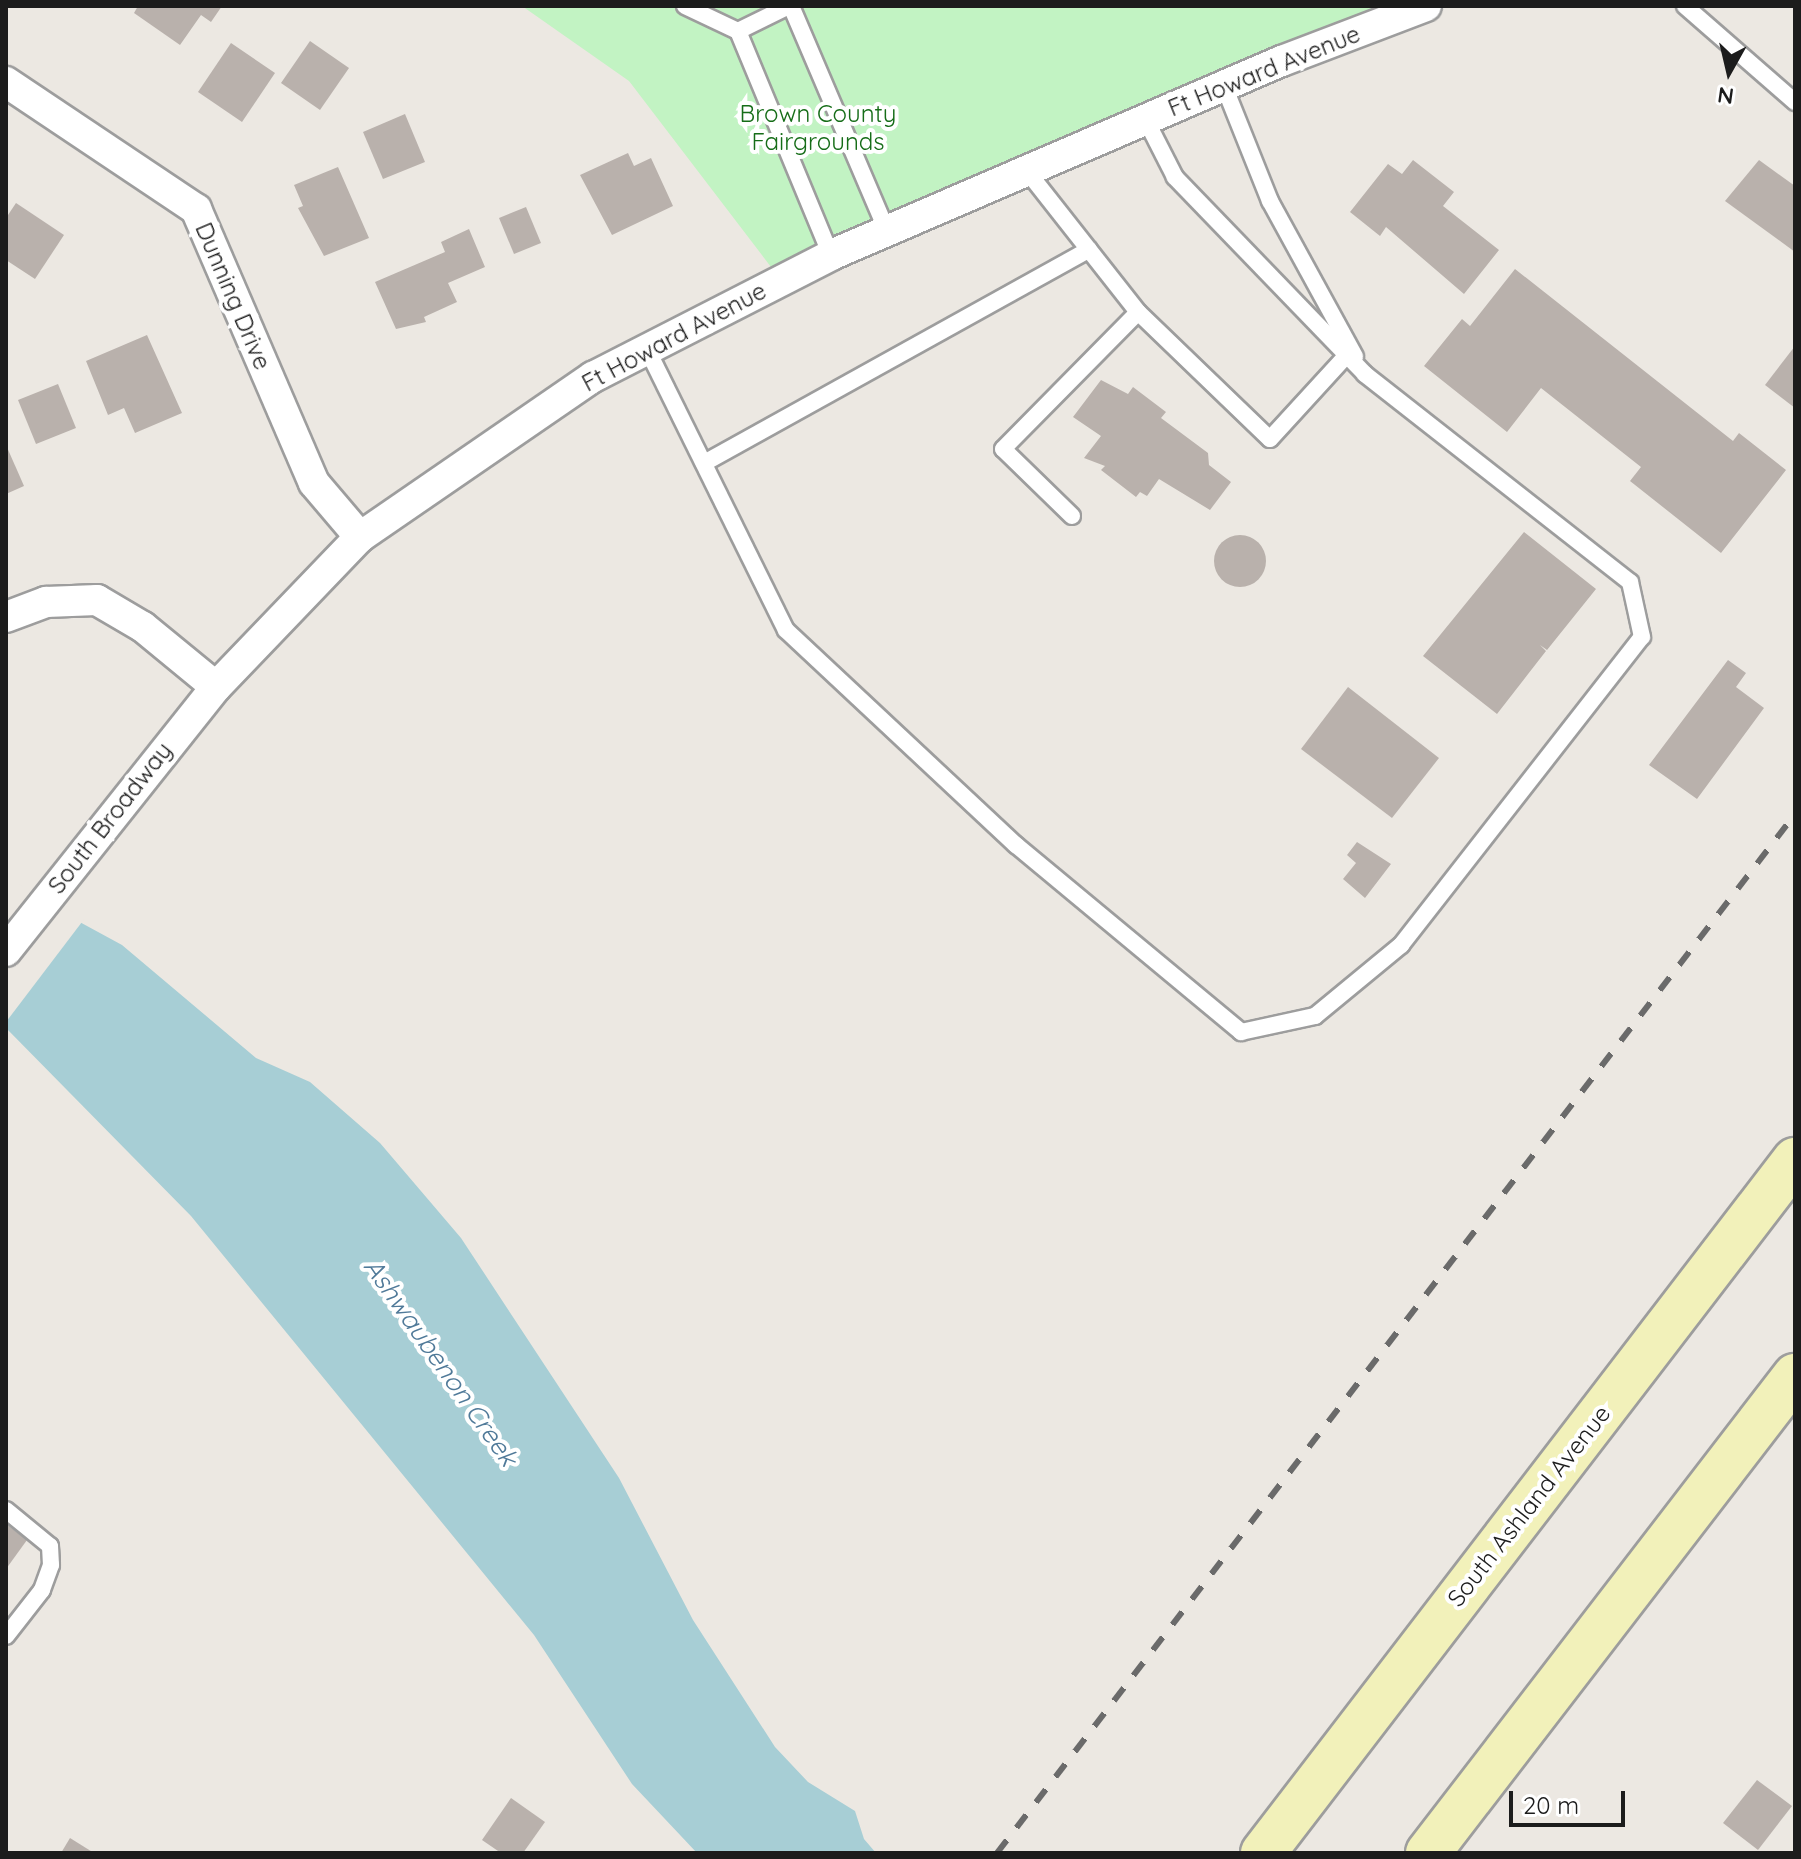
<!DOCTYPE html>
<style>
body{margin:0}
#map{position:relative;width:1801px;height:1859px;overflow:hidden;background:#ece8e2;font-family:Quicksand,sans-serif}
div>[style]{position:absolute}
.park>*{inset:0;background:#c2f3c3}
.water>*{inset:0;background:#a7ced5}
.pier>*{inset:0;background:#ece8e2}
.building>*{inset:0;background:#b9b1ac}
.round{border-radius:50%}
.roads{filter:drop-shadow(2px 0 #9d9d9d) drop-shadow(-2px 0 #9d9d9d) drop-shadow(0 2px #9d9d9d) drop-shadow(0 -2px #9d9d9d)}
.lane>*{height:16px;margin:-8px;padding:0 8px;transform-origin:8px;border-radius:8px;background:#fff}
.street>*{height:30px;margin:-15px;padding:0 15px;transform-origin:15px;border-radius:15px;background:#fff}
.secondary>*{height:44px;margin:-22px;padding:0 22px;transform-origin:22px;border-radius:22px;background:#f2f1ba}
.rail>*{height:6px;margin-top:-3px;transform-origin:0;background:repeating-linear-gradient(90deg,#6a6a6a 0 16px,transparent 0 32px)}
span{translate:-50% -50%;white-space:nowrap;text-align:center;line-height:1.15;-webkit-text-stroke:8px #fff;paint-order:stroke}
.street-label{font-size:24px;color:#1c1c1c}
.park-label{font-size:24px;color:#166d18}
.water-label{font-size:26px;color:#507a99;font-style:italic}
.frame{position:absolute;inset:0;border:8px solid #1c1c1c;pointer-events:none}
.north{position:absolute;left:1689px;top:32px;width:80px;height:80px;-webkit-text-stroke:6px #fff;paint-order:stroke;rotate:188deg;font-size:22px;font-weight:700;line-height:32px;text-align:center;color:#1c1c1c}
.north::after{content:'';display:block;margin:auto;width:28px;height:36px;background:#1c1c1c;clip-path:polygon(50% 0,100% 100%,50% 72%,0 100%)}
.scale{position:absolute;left:1509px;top:1791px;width:116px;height:36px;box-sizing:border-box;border:4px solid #1c1c1c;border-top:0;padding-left:10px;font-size:24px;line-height:28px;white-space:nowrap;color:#1c1c1c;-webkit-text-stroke:6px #fff;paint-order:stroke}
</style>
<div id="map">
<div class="park">
<i style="clip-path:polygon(522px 6px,1426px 6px,781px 280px,629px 81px)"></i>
</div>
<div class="water">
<i style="clip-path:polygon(6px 882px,122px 945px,256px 1058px,310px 1082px,380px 1143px,461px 1238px,619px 1478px,693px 1620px,775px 1747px,808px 1782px,855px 1811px,864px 1839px,876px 1853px,697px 1853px,632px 1784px,534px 1635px,191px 1216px,6px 1028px)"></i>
</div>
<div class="pier">
<i style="clip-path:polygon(6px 878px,85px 918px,6px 1022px)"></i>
</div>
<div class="building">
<i style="clip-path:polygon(138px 6px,222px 6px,211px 22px,201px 15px,180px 45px,134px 13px)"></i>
<i style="clip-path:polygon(310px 41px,349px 68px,320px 110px,281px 83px)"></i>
<i style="clip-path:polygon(231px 43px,275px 73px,242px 122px,198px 92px)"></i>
<i style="clip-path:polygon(405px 114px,425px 162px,383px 179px,363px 132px)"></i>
<i style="clip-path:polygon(628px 153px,634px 166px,651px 158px,673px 206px,612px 235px,580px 175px)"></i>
<i style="clip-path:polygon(1413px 160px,1454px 192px,1443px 206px,1499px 250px,1464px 294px,1386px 227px,1380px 236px,1350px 212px,1388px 164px,1402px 174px)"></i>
<i style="clip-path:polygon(1759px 160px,1795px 186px,1795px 252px,1725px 201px)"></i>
<i style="clip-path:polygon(338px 167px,369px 238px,324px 256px,298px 208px,303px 206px,294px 185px)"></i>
<i style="clip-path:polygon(16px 203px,64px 235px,35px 279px,6px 260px,6px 218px)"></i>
<i style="clip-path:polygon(526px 207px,541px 243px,514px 254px,499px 218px)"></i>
<i style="clip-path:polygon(469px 229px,485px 267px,448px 283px,457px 302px,424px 317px,426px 322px,396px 329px,375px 282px,445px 252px,441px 242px)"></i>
<i style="clip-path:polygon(1515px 269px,1733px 441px,1739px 433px,1786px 470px,1721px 553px,1630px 481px,1641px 467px,1541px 388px,1507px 432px,1424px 366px,1462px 319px,1470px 326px)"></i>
<i style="clip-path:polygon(147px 335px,182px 413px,135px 433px,124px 408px,108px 415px,86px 361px)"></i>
<i style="clip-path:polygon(1795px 346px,1795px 408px,1765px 385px)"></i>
<i style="clip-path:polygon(1101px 380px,1128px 394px,1133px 387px,1166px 412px,1161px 418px,1208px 453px,1209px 465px,1231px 482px,1210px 510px,1159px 479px,1147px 496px,1140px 492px,1136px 497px,1101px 470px,1105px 466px,1084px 458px,1101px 436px,1073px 417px)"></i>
<i style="clip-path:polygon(58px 384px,76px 428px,36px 444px,18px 400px)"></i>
<i style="clip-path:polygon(6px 445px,24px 486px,6px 494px)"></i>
<i style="clip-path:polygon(1524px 532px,1596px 589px,1547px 650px,1540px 645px,1546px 651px,1497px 714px,1423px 656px)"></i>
<i class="round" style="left:1214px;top:535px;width:52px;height:52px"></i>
<i style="clip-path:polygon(1728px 660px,1746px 673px,1736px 687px,1764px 708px,1697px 799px,1649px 765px)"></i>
<i style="clip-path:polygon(1348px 687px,1439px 758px,1392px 818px,1301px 749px)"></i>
<i style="clip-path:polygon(1357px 842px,1391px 864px,1365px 898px,1343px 879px,1356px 863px,1347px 855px)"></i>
<i style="clip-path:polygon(6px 1524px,27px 1540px,6px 1569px)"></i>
<i style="clip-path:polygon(1757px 1780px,1792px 1806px,1758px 1850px,1723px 1823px)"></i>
<i style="clip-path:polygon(511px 1798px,545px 1822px,523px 1853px,501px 1853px,482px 1840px)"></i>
<i style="clip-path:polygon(70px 1838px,94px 1853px,61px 1853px)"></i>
</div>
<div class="roads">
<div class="lane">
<i style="left:685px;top:6px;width:59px;rotate:25.3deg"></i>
<i style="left:738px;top:31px;width:57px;rotate:-26.1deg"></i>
<i style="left:791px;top:6px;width:245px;rotate:66.9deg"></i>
<i style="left:1685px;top:6px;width:146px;rotate:41.1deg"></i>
<i style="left:738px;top:31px;width:243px;rotate:67.5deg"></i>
<i style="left:1224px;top:86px;width:124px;rotate:68.2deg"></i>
<i style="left:1270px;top:201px;width:177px;rotate:61.3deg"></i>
<i style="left:1027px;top:171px;width:179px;rotate:51.8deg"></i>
<i style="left:1138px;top:312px;width:183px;rotate:43.9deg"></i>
<i style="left:1270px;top:439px;width:114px;rotate:-47.5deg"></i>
<i style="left:647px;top:349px;width:313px;rotate:63.7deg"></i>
<i style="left:786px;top:630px;width:315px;rotate:43.1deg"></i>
<i style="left:1016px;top:845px;width:293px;rotate:39.7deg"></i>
<i style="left:1241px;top:1032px;width:76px;rotate:-12.2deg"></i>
<i style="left:1315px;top:1016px;width:112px;rotate:-39.5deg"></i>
<i style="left:1401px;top:945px;width:391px;rotate:-52deg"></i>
<i style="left:1642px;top:637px;width:56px;rotate:-102.3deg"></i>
<i style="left:1630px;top:582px;width:337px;rotate:-141.9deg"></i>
<i style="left:1365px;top:374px;width:274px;rotate:-134deg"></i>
<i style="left:1175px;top:177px;width:64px;rotate:-117deg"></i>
<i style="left:704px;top:463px;width:440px;rotate:-29deg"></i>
<i style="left:1072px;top:516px;width:96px;rotate:-135.8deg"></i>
<i style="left:1003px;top:449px;width:192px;rotate:-45.4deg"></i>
<i style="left:6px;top:1510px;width:57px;rotate:39.3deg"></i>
<i style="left:50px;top:1546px;width:19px;rotate:87deg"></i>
<i style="left:51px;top:1565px;width:27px;rotate:110deg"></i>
<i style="left:42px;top:1590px;width:58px;rotate:128deg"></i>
</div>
<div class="street">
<i style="left:6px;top:82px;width:229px;rotate:33.8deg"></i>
<i style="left:196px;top:209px;width:298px;rotate:66.7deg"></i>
<i style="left:314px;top:483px;width:71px;rotate:49.6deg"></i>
<i style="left:6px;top:617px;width:43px;rotate:-20.6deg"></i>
<i style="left:46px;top:602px;width:51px;rotate:-2.2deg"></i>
<i style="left:97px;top:600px;width:53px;rotate:30.4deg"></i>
<i style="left:143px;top:627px;width:94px;rotate:39.4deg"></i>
<i style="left:216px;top:687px;width:208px;rotate:-46.2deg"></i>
<i style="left:360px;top:537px;width:283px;rotate:-34.5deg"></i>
<i style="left:593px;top:377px;width:267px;rotate:-27.1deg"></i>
<i style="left:831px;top:255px;width:491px;rotate:-23.3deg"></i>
<i style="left:1282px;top:61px;width:154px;rotate:-20.9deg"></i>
<i style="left:6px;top:951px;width:337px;rotate:-51.5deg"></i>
</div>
<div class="secondary">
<i style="left:1263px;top:1853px;width:874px;rotate:-52.49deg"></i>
<i style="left:1428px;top:1853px;width:602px;rotate:-52.43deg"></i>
</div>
</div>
<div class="rail">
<i style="left:997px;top:1853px;width:1310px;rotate:-52.47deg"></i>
</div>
<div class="street-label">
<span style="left:1264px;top:71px;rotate:-22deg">Ft Howard Avenue</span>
<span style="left:233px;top:296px;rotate:67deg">Dunning Drive</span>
<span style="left:674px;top:337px;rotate:-28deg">Ft Howard Avenue</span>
<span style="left:110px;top:818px;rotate:-52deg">South Broadway</span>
<span style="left:1529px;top:1506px;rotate:-52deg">South Ashland Avenue</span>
</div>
<div class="park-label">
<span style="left:818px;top:128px">Brown County<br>Fairgrounds</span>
</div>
<div class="water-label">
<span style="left:441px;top:1362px;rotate:55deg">Ashwaubenon Creek</span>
</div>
<div class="frame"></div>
<div class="north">N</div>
<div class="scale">20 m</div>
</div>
